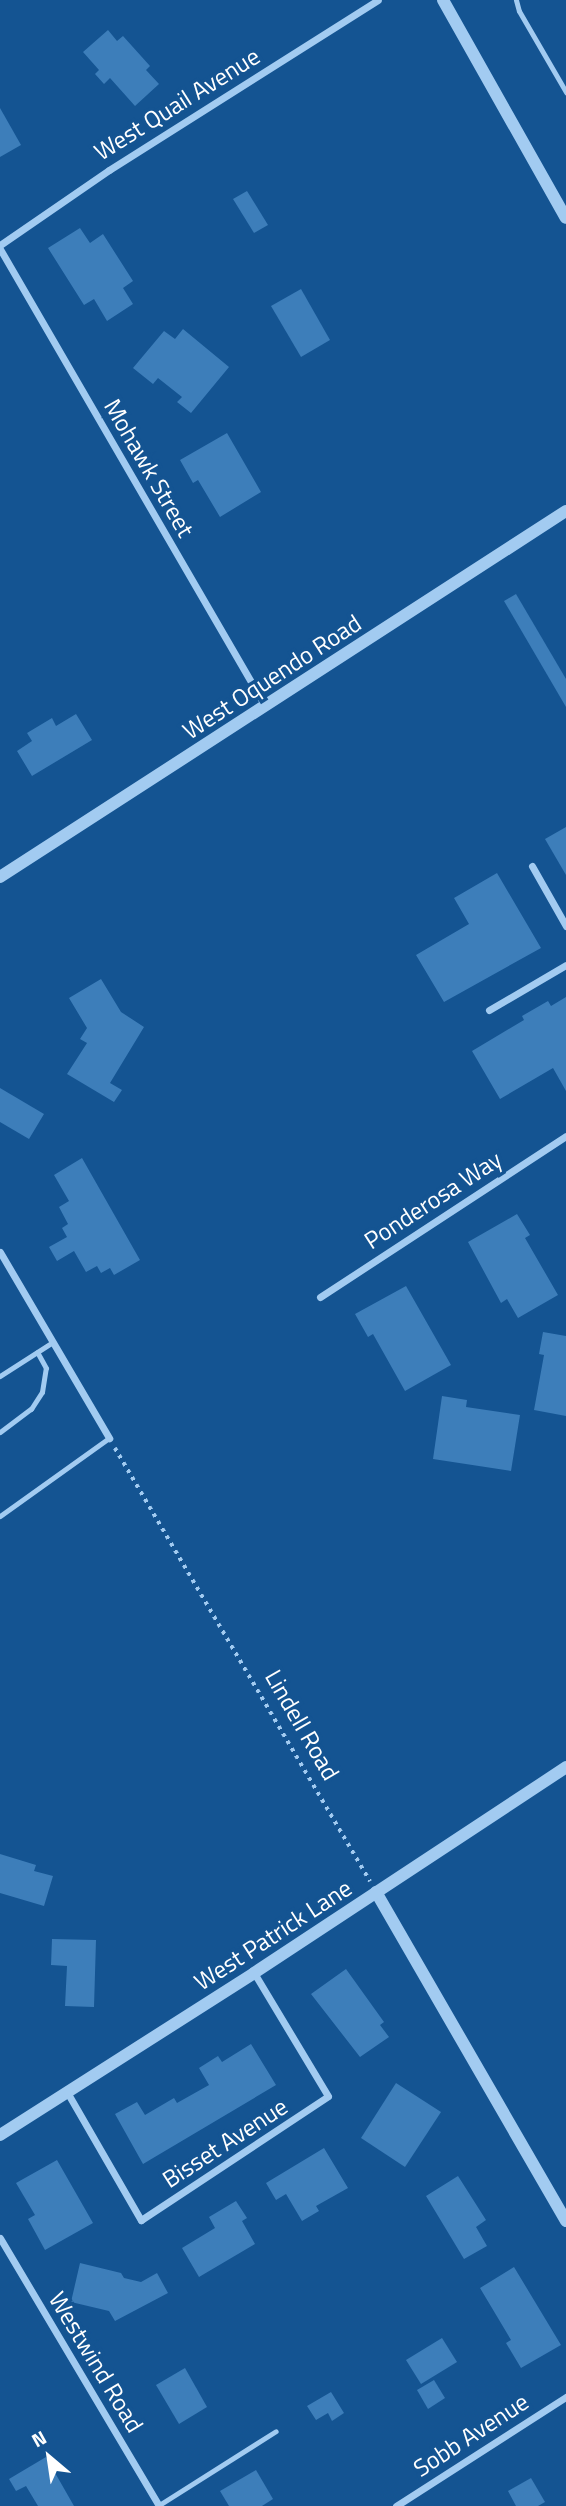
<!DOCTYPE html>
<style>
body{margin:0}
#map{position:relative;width:566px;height:2506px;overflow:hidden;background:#145492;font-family:"Titillium Web",sans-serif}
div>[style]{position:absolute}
.building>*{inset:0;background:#3d7eba}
.path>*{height:3.5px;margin-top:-1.75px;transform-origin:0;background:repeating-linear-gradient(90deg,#a2cbf1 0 3.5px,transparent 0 8.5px)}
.service>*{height:5px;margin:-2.5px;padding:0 2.5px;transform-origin:2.5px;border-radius:2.5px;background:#a2cbf1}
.minor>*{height:7px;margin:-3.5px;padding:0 3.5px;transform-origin:3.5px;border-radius:3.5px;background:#a2cbf1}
.tertiary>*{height:12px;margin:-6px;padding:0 6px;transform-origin:6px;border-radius:6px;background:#a2cbf1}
span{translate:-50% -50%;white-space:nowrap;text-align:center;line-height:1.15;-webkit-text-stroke:7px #145492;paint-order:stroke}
.street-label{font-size:24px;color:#fff}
.north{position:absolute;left:14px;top:2422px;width:70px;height:70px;-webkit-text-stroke:5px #145492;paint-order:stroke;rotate:331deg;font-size:19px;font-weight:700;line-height:28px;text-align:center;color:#fff}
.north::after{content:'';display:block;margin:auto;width:24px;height:32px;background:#fff;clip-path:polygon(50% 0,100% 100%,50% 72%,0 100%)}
</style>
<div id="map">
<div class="building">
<i style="clip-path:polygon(108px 30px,117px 41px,123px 36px,150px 66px,146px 70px,159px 84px,135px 106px,110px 78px,104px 84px,95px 74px,99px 70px,83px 52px)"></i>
<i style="clip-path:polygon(0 108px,21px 145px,0 157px)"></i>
<i style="clip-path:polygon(247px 191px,268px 225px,254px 233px,233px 199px)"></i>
<i style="clip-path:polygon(80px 228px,90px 243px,103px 234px,133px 281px,123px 288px,133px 304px,107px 321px,94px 299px,84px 305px,48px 248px)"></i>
<i style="clip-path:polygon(301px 289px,330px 340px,301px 357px,271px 306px)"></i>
<i style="clip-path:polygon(183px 329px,229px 367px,191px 413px,177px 402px,182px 397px,158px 378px,153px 384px,133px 368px,164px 331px,175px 339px)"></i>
<i style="clip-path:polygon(227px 433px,261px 492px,220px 517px,198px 480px,193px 483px,180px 460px)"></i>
<i style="clip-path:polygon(516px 594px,566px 679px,566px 707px,504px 601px)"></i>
<i style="clip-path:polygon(76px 714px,92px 740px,32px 776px,17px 751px,32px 741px,27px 733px,52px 718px,56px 726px)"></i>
<i style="clip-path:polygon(566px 827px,566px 875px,545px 839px)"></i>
<i style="clip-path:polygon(497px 873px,541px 948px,444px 1002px,416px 955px,469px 924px,454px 898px)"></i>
<i style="clip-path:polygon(101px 979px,121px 1012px,144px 1027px,110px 1083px,122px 1090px,114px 1102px,67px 1074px,87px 1043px,80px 1039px,87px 1028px,69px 998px)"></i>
<i style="clip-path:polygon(566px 997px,566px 1091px,553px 1068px,500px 1099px,472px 1051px,524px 1020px,522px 1016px,548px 1001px,551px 1006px)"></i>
<i style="clip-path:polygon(0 1088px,44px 1114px,29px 1139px,0 1122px)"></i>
<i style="clip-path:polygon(82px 1158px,140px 1260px,114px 1275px,110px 1268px,101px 1273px,97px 1266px,86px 1272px,74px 1251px,57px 1261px,49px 1247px,67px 1237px,62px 1228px,68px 1224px,59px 1207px,69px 1201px,54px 1175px)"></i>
<i style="clip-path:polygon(517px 1214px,530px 1235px,525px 1238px,558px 1295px,518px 1318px,507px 1299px,501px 1303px,468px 1242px)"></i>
<i style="clip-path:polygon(406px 1286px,451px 1365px,405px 1391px,373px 1334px,368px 1337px,355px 1314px)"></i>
<i style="clip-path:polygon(543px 1332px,566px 1336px,566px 1416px,534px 1410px,544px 1355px,539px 1354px)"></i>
<i style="clip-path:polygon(442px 1396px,467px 1400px,466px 1407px,520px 1415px,511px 1471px,433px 1459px)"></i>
<i style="clip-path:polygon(0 1854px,36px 1865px,34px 1871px,53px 1876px,44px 1906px,0 1893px)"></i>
<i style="clip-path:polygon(52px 1939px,96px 1940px,94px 2007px,65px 2006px,67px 1966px,51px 1965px)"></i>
<i style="clip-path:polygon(346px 1969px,384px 2022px,380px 2025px,389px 2037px,360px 2057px,311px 1994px)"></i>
<i style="clip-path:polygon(251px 2044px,276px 2085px,143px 2164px,115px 2114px,137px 2102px,145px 2115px,174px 2098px,177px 2103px,209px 2085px,199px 2068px,218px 2056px,222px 2062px)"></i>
<i style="clip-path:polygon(396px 2083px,441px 2112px,405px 2167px,361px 2138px)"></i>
<i style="clip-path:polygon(324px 2148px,348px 2188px,316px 2206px,319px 2211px,302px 2221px,286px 2194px,276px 2200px,266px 2183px)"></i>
<i style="clip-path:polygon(57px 2160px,93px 2223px,45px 2250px,28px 2219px,35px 2215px,16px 2183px)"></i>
<i style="clip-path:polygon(458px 2176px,486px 2220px,476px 2227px,487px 2246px,464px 2259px,426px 2196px)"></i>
<i style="clip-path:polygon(236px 2201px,247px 2218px,242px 2221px,255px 2244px,199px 2277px,182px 2248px,215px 2228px,209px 2217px)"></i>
<i style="clip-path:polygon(80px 2263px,121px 2273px,124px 2278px,141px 2282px,157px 2273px,168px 2293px,115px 2321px,109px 2311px,71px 2302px)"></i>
<i style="clip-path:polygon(514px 2267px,561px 2345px,521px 2368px,506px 2343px,511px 2340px,480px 2288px)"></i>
<i style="clip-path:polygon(442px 2338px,457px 2362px,421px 2384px,406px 2360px)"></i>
<i style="clip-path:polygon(185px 2368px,207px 2407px,179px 2424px,156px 2385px)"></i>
<i style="clip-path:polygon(434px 2380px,445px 2398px,428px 2409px,417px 2390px)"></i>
<i style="clip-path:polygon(331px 2392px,344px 2413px,332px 2421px,328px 2413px,316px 2420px,307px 2406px)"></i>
<i style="clip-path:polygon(46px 2457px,74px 2506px,38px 2506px,26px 2486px,16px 2491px,9px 2479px)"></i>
<i style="clip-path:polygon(256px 2470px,273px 2499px,262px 2506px,229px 2506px,220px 2491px)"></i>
<i style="clip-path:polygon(531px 2478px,545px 2502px,538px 2506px,516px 2506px,508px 2491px)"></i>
</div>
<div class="path">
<i style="left:115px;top:1448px;width:503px;rotate:59.51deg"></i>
</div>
<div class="service">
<i style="left:516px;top:0;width:11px;rotate:75deg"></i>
<i style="left:519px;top:11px;width:94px;rotate:59.9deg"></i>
<i style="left:0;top:1376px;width:63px;rotate:-32.7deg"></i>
<i style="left:0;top:1432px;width:39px;rotate:-37deg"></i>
<i style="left:31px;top:1409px;width:20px;rotate:-57deg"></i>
<i style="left:42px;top:1392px;width:24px;rotate:-81deg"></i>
<i style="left:46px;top:1368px;width:18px;rotate:-119deg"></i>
<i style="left:0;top:1516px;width:134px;rotate:-35.6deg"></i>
<i style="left:159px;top:2505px;width:138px;rotate:-32.3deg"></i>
</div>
<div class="minor">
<i style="left:0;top:245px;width:132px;rotate:-34.5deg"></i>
<i style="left:109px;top:170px;width:318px;rotate:-32.3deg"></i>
<i style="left:0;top:249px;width:528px;rotate:59.89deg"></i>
<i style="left:532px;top:866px;width:69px;rotate:60.5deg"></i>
<i style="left:489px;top:1010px;width:89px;rotate:-30.3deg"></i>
<i style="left:0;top:1252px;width:216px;rotate:59.6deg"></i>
<i style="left:320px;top:1297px;width:294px;rotate:-33.2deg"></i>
<i style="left:67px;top:2092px;width:148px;rotate:60deg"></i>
<i style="left:141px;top:2220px;width:224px;rotate:-33.5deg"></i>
<i style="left:328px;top:2096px;width:144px;rotate:-121deg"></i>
<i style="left:0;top:2238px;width:312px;rotate:59.3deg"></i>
<i style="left:396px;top:2506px;width:202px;rotate:-32.7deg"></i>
</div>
<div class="tertiary">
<i style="left:443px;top:0;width:250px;rotate:60.6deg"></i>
<i style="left:0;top:877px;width:674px;rotate:-32.89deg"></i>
<i style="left:376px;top:1892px;width:380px;rotate:60deg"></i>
<i style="left:0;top:2135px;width:301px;rotate:-32.5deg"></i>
<i style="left:254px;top:1973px;width:374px;rotate:-33.4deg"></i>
</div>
<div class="street-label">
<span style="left:177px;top:104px;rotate:-32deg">West Quail Avenue</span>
<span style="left:149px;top:468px;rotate:60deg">Mohawk Street</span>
<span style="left:272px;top:677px;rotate:-33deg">West Oquendo Road</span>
<span style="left:433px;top:1200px;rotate:-33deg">Ponderosa Way</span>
<span style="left:302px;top:1725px;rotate:60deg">Lindell Road</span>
<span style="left:273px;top:1935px;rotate:-33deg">West Patrick Lane</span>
<span style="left:225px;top:2143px;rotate:-33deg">Bisset Avenue</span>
<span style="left:96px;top:2362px;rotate:59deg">Westwind Road</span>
<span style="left:471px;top:2435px;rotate:-33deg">Sobb Avenue</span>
</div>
<div class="north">N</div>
</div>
